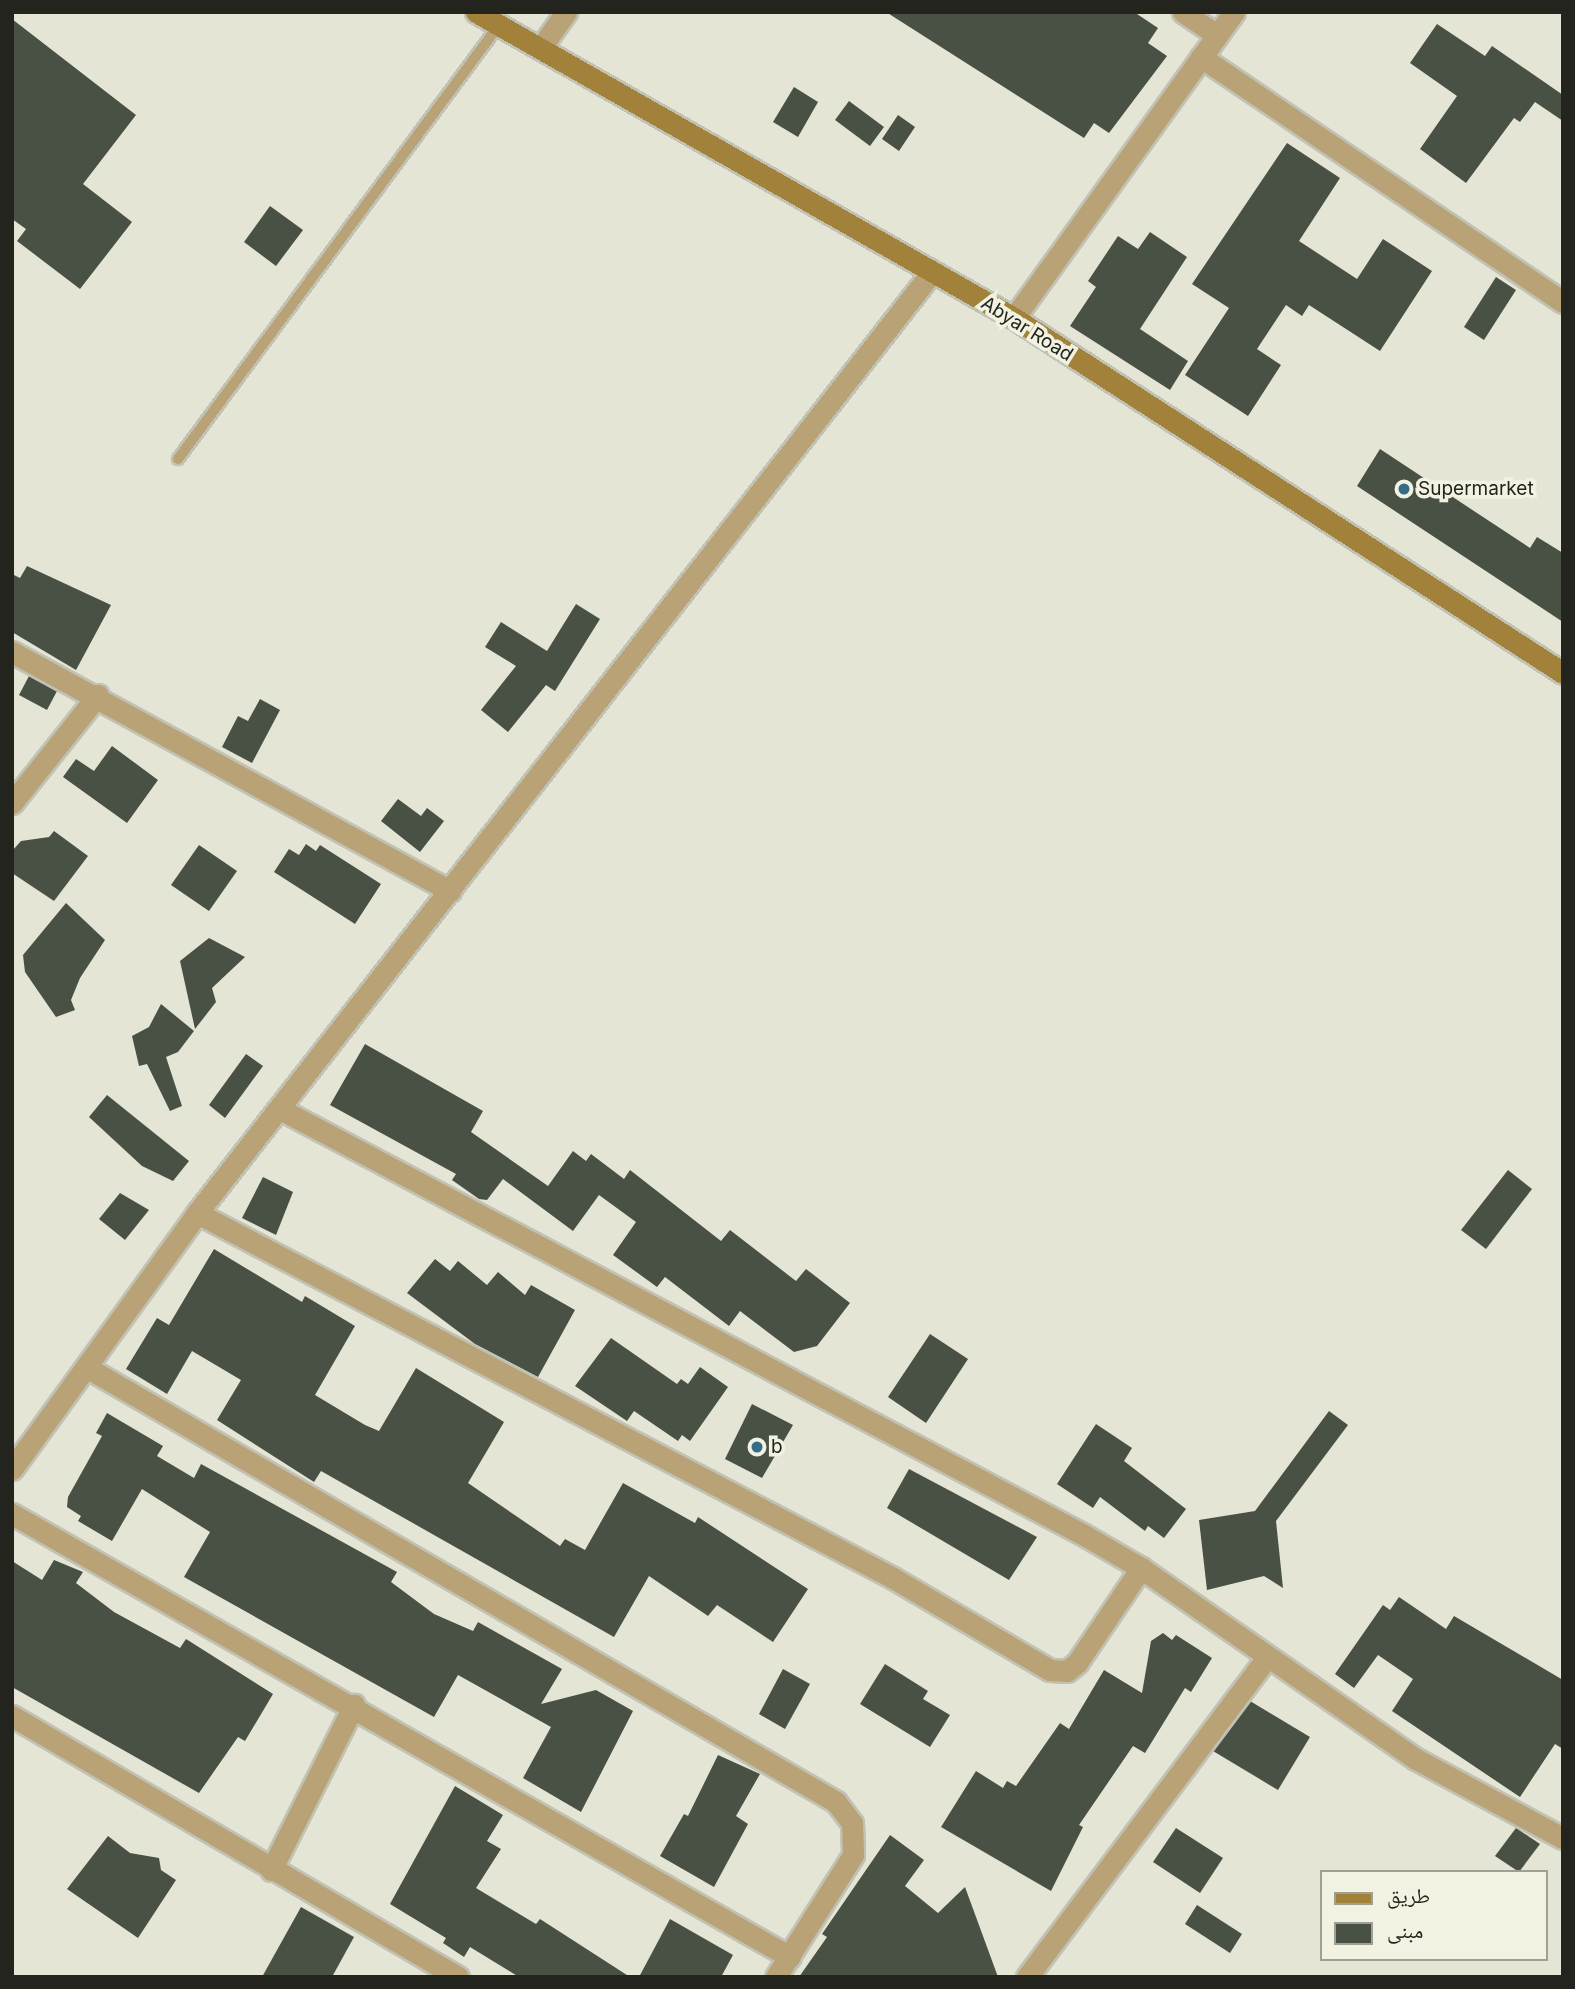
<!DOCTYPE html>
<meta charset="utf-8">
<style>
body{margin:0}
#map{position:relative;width:1575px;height:1989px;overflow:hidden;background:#e4e5d5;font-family:Inter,"Noto Naskh Arabic",sans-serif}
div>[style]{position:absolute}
.building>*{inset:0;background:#495145}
.roads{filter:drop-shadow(2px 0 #c1c2b4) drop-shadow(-2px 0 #c1c2b4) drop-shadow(0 2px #c1c2b4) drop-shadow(0 -2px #c1c2b4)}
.service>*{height:10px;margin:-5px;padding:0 5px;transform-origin:5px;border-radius:5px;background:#b8a276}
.minor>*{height:21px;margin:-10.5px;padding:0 10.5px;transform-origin:10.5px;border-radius:10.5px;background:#b8a276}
.secondary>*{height:21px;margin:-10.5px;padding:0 10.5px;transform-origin:10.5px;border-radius:10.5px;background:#a2823b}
.dots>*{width:19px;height:19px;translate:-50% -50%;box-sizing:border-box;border:4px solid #f1f2e2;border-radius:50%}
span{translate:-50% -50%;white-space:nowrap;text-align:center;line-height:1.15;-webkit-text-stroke:7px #f1f2e2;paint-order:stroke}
.street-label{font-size:19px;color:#24241e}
.poi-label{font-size:19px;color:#24241e}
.left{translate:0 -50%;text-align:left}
.frame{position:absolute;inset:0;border:14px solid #24241e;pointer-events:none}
.legend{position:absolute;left:1320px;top:1870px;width:228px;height:91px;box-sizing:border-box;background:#f1f2e2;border:2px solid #9fa094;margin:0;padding:9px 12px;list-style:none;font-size:21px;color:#24241e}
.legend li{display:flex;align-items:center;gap:14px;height:35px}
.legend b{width:35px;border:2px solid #9fa094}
</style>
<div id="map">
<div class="building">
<i style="clip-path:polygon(886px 12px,1134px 12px,1158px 28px,1148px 43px,1167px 56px,1109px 133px,1094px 123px,1084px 138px)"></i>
<i style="clip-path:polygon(12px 19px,136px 115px,83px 184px,132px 222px,80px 289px,17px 241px,26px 229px,12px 219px)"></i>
<i style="clip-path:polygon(1437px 24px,1485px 56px,1492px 46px,1563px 95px,1563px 121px,1535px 102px,1520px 122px,1514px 118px,1466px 183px,1420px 149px,1457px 96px,1410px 63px)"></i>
<i style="clip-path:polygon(794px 87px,818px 102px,798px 137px,773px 122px)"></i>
<i style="clip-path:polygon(849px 101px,884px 127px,870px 146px,835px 120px)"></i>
<i style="clip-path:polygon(898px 115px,915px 127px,899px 151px,882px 139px)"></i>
<i style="clip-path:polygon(1287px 143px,1340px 178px,1299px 241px,1357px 279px,1383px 239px,1432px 271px,1380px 351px,1309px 305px,1302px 316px,1286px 305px,1257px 349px,1281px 365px,1248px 416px,1185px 375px,1229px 308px,1192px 284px)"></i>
<i style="clip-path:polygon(270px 206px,303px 230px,276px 266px,244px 242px)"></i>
<i style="clip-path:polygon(1150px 232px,1187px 257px,1140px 329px,1188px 361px,1170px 390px,1070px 326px,1096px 287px,1088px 281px,1118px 236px,1138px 249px)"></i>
<i style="clip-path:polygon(1496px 277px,1516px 290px,1484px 340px,1464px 327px)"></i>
<i style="clip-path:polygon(1380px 449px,1530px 548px,1537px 537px,1563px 553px,1563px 622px,1357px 486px)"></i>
<i style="clip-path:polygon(27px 566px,111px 605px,76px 670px,12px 632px,12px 574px,20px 578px)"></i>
<i style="clip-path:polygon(576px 604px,600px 619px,555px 691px,546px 685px,508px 732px,481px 710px,516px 666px,485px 647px,501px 622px,547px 651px)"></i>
<i style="clip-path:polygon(29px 676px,57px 691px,47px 710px,19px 695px)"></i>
<i style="clip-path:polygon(260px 699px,280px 710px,252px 763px,222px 747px,238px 716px,248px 721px)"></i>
<i style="clip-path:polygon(112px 746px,158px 780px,127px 823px,63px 777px,76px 759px,94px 771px)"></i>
<i style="clip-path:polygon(398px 799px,421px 816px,427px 808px,444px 821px,420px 852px,381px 821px)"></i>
<i style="clip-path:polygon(54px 831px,88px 856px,54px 901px,12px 873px,12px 851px,21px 841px,49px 837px)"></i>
<i style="clip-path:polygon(306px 844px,316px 851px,320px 845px,381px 884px,355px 924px,274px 872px,289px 849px,299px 855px)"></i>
<i style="clip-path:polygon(199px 845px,237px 871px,209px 911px,171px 885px)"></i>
<i style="clip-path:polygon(66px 903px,105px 940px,80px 978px,71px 1000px,75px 1010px,56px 1017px,25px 972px,23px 955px)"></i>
<i style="clip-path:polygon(209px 938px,245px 957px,212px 988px,216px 1002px,195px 1029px,180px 961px)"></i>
<i style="clip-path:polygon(161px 1004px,194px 1031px,178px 1052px,166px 1057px,182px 1106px,170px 1111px,147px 1064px,139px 1066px,132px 1036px,149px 1027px)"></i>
<i style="clip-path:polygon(365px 1044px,483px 1111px,471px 1132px,548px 1186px,573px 1151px,586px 1161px,591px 1154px,624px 1179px,630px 1170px,721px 1241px,730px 1230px,796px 1281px,806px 1269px,850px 1303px,817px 1346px,794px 1352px,740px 1311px,729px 1326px,665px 1277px,657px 1287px,613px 1255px,636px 1222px,599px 1195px,573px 1231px,503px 1179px,487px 1200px,479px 1199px,452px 1180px,456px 1174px,330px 1105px)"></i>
<i style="clip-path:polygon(246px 1054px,263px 1066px,225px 1118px,209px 1105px)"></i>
<i style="clip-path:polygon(107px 1095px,189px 1161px,173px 1181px,142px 1166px,89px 1117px)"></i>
<i style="clip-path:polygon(1508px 1170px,1532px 1189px,1486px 1249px,1461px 1230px)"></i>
<i style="clip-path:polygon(263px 1177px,293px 1192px,276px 1235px,242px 1218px)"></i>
<i style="clip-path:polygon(120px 1193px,149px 1210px,125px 1240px,99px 1219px)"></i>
<i style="clip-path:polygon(214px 1249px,302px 1302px,305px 1296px,355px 1326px,315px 1395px,365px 1425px,379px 1431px,416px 1368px,504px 1422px,468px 1483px,560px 1546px,565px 1539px,585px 1550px,623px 1483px,695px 1523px,698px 1517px,808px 1589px,773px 1642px,717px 1605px,708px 1616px,649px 1576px,614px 1637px,321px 1471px,314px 1482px,217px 1420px,241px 1380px,192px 1351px,167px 1394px,126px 1369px,157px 1318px,169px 1325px)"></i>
<i style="clip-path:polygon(435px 1259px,450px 1271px,458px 1261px,487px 1285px,498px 1272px,525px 1295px,531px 1285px,575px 1310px,538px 1377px,475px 1344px,407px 1293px)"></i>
<i style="clip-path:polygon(930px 1334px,968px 1359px,926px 1423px,888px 1397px)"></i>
<i style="clip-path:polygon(611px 1338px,677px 1384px,681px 1379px,688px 1384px,700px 1367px,728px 1387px,690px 1441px,682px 1435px,678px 1441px,634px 1411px,627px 1421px,575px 1386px)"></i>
<i style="clip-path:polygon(752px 1404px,793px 1425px,762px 1478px,725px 1459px)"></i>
<i style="clip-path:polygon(1329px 1411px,1348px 1425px,1276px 1521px,1283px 1588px,1264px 1576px,1207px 1590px,1199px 1520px,1255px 1511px)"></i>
<i style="clip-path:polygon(107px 1413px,163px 1446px,157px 1456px,194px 1478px,201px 1464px,397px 1572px,391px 1582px,434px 1614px,473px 1631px,478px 1622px,562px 1669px,541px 1704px,596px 1690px,633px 1711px,581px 1812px,523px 1778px,551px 1727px,458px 1675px,434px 1717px,184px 1577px,210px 1532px,142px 1489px,112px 1541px,78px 1521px,81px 1516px,67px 1507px,68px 1497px,102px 1436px,96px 1433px)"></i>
<i style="clip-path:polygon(1096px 1424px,1132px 1448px,1124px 1461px,1186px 1509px,1164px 1538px,1148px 1526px,1145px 1531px,1100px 1497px,1093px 1508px,1057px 1484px)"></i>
<i style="clip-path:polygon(909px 1469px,1037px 1537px,1009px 1580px,887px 1508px)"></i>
<i style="clip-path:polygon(54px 1560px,83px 1572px,76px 1583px,114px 1612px,180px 1648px,186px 1639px,273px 1694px,245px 1741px,238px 1737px,199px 1793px,12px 1687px,12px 1561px,42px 1580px)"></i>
<i style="clip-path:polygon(1399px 1597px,1446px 1629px,1454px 1616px,1563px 1680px,1563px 1749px,1555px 1744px,1520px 1797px,1392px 1711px,1413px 1679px,1378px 1655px,1354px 1688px,1335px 1674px,1383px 1605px,1390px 1610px)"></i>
<i style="clip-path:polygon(1163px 1633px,1172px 1640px,1176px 1635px,1212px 1658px,1191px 1692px,1185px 1688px,1145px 1753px,1133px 1746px,1079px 1825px,1083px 1827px,1051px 1891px,941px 1827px,976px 1771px,1003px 1788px,1007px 1781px,1016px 1786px,1060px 1723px,1069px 1729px,1104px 1670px,1142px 1693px,1151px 1641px)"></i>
<i style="clip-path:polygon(885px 1664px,928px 1691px,923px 1699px,950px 1715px,930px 1747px,860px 1704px)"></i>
<i style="clip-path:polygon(783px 1669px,810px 1684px,785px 1729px,759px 1714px)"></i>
<i style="clip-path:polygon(1250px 1701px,1310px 1737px,1278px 1790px,1213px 1751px)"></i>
<i style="clip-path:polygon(718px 1755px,760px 1774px,736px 1816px,748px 1824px,714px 1887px,660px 1856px,684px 1814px,688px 1816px)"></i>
<i style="clip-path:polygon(455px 1786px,503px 1815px,487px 1841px,501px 1849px,476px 1888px,536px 1924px,540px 1919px,630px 1977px,519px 1977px,470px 1947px,464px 1957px,443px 1943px,446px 1938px,390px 1904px)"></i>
<i style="clip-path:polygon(1176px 1828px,1223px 1858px,1200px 1893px,1153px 1862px)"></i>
<i style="clip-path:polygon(1516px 1828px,1540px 1844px,1519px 1872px,1495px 1856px)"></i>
<i style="clip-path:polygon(890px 1835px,924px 1860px,905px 1886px,938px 1913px,965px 1887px,998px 1977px,799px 1977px,827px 1937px,822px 1934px)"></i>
<i style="clip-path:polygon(108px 1836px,130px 1853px,159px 1858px,161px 1870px,176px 1880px,138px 1938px,67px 1889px)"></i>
<i style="clip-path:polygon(1197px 1905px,1242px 1934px,1230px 1953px,1185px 1924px)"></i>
<i style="clip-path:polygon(301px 1907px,354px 1937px,332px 1977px,262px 1977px)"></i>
<i style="clip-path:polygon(670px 1919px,733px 1955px,721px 1977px,639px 1977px)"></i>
</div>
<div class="roads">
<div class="service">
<i style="left:178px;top:459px;width:540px;rotate:-53.51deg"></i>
</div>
<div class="minor">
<i style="left:1183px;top:12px;width:41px;rotate:34.1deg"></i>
<i style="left:542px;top:46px;width:42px;rotate:-54.8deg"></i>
<i style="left:1201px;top:57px;width:437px;rotate:34.1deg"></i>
<i style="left:1014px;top:318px;width:377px;rotate:-54.3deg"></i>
<i style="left:12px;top:652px;width:499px;rotate:28.6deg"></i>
<i style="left:12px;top:803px;width:138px;rotate:-51.5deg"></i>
<i style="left:280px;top:1109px;width:910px;rotate:27.92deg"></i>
<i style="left:1084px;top:1535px;width:66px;rotate:30.1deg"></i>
<i style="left:1141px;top:1568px;width:335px;rotate:34.8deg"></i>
<i style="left:1416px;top:1759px;width:167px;rotate:28.3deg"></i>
<i style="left:197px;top:1213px;width:786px;rotate:27.67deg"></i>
<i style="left:893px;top:1578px;width:182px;rotate:30.4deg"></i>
<i style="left:1050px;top:1670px;width:17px;rotate:3deg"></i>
<i style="left:1067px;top:1671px;width:13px;rotate:-39deg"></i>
<i style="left:1077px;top:1663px;width:115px;rotate:-56deg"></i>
<i style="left:86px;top:1367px;width:867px;rotate:30.11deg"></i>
<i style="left:836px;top:1802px;width:26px;rotate:53deg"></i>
<i style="left:852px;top:1823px;width:32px;rotate:88deg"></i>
<i style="left:853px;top:1855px;width:144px;rotate:122.3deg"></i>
<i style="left:12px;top:1469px;width:316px;rotate:-54.1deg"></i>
<i style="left:197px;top:1213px;width:1194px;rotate:-52.01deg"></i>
<i style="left:12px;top:1514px;width:895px;rotate:29.66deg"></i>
<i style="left:12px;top:1716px;width:517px;rotate:30.34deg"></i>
<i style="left:271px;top:1870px;width:185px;rotate:-63.3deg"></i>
<i style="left:1027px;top:1977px;width:400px;rotate:-53.1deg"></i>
</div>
<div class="secondary">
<i style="left:476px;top:12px;width:619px;rotate:29.63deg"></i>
<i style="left:1014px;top:318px;width:654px;rotate:32.89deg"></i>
</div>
</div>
<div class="dots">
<i style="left:1404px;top:489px;background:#376c88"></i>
<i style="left:757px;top:1447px;background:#376c88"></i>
</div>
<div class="street-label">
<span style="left:1027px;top:329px;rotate:32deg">Abyar Road</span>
</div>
<div class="poi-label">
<span class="left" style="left:1418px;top:489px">Supermarket</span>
<span class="left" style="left:771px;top:1447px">b</span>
</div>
<div class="frame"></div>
<ul class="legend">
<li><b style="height:9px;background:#a2823b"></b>طريق</li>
<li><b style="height:19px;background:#495145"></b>مبنى</li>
</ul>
</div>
